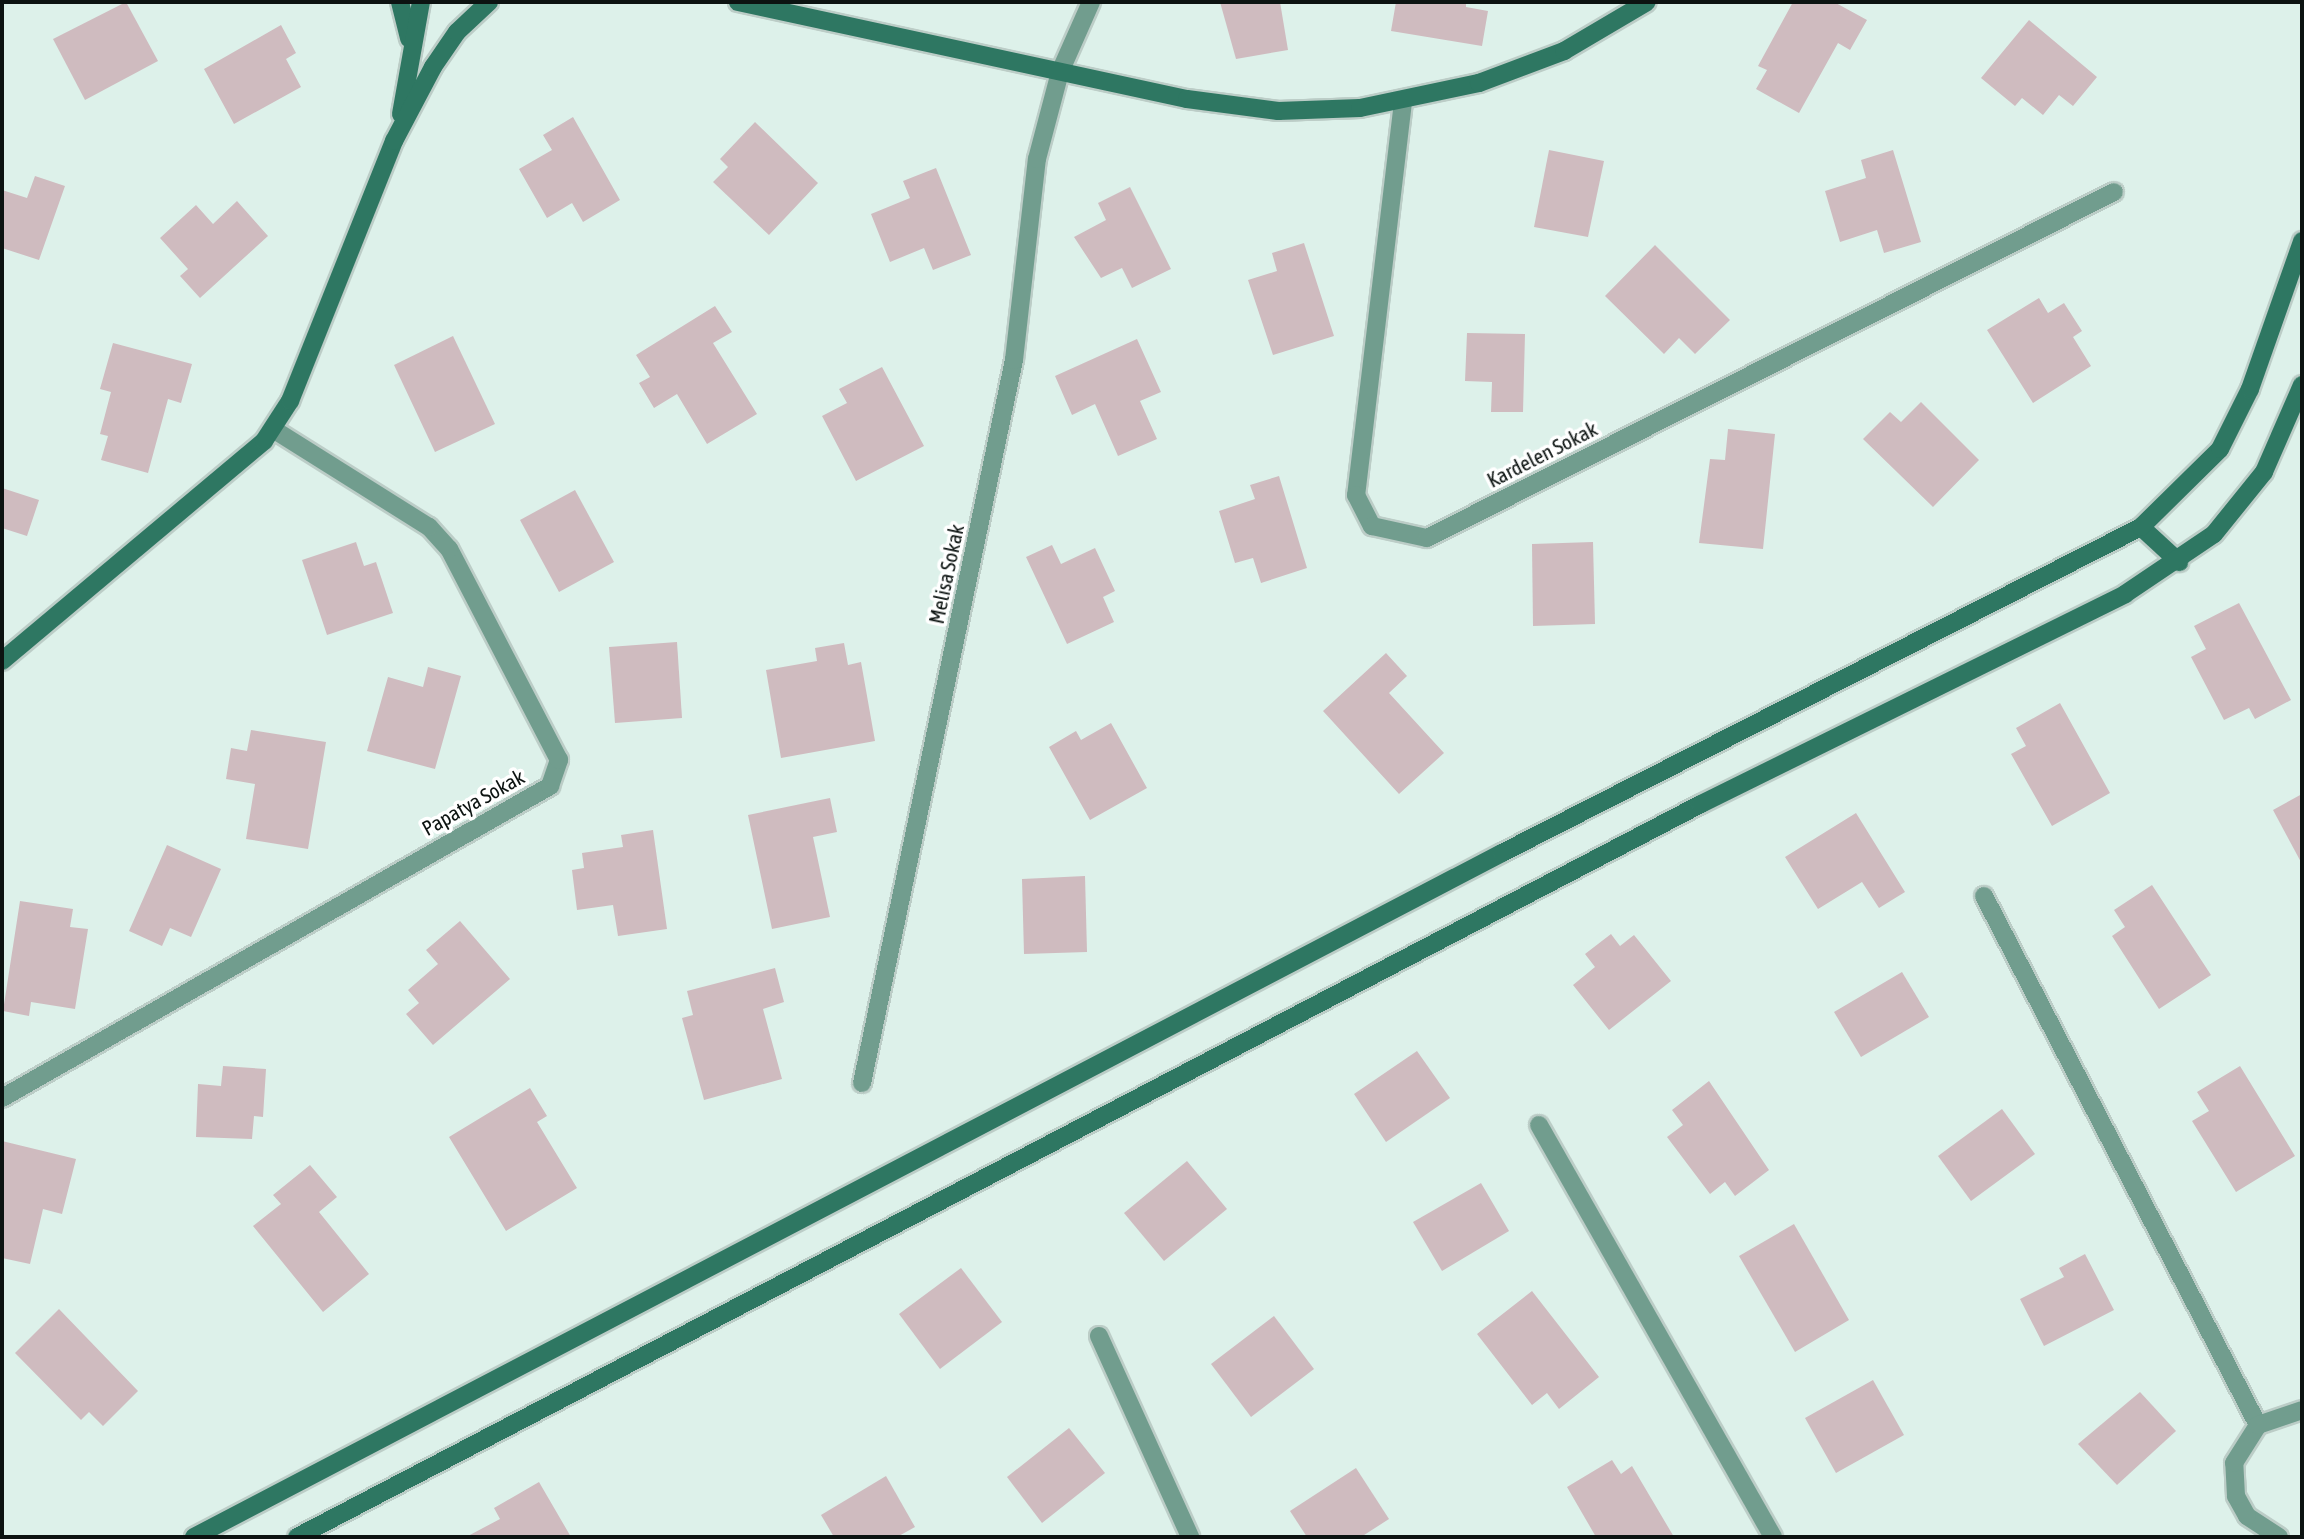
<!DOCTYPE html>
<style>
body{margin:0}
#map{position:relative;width:2304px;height:1539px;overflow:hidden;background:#ddf1ea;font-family:"Asap Condensed",sans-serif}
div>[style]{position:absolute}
.building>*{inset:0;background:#cfbbbf}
.roads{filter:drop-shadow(2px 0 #bccdc7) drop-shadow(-2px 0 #bccdc7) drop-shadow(0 2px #bccdc7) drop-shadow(0 -2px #bccdc7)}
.street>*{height:18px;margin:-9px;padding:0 9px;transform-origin:9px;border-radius:9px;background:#719d8e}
.secondary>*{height:18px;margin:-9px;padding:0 9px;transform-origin:9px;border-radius:9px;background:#2e7762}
span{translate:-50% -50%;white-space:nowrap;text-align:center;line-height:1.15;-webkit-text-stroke:7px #fff;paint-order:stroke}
.street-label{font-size:21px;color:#0c1311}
.frame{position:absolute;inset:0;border:4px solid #0c1311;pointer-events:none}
</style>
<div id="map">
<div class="building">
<i style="clip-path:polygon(126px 2px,158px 61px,85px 100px,53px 39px)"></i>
<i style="clip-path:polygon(1220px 2px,1280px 2px,1288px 50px,1236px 59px)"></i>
<i style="clip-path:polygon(1396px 2px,1466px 2px,1466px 7px,1488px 11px,1482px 46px,1391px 31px)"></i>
<i style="clip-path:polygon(1793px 2px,1834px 2px,1867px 20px,1850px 50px,1838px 43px,1799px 113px,1756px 89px,1767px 70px,1758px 66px)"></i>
<i style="clip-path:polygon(2029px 20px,2097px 77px,2073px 106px,2059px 95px,2043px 115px,2022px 98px,2015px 106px,1981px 78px)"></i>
<i style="clip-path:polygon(281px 25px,296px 53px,286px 59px,301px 87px,234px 124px,204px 69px)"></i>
<i style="clip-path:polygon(573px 117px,620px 200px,583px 222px,572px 203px,547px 218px,519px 169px,552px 150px,543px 135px)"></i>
<i style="clip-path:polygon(755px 122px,818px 183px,769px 235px,713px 182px,728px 167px,720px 159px)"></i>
<i style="clip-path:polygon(1549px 150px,1604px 161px,1588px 237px,1534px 227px)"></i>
<i style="clip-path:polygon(1893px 150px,1921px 242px,1884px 253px,1877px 230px,1840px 242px,1825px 191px,1866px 178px,1861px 160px)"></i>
<i style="clip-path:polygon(936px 168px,971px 255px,933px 270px,924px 248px,890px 262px,871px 214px,910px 198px,903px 181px)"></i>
<i style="clip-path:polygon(35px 176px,65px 186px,39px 260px,2px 248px,2px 190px,27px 198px)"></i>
<i style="clip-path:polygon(1130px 187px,1171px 269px,1132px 288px,1122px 268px,1101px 278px,1074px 237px,1106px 220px,1098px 203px)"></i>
<i style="clip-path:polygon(237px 201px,268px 236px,200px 298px,180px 276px,188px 269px,160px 238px,196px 205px,213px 224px)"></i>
<i style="clip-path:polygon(1304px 243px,1334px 336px,1273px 355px,1248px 280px,1277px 271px,1272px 253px)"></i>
<i style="clip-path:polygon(1655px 245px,1730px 320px,1695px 354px,1679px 338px,1664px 354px,1605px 296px)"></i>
<i style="clip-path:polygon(2039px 298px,2048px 313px,2064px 303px,2082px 331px,2073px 337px,2091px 366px,2033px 403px,1987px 330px)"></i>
<i style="clip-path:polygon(715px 306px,732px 332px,713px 343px,757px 414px,707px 444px,677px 394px,654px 408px,639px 383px,650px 377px,636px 355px)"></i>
<i style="clip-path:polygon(1467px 333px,1525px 334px,1523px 412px,1491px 412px,1492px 382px,1465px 381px)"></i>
<i style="clip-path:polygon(453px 336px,495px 424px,435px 452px,394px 365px)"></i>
<i style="clip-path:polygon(1137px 339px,1161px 392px,1140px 401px,1157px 439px,1118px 456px,1095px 404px,1072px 415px,1055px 376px)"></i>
<i style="clip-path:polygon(113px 343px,192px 364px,181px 403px,168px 399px,148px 473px,101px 460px,108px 436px,100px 434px,111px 392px,100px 389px)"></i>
<i style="clip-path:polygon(882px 367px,924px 446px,856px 481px,822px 416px,847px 403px,839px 389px)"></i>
<i style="clip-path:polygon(1921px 402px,1979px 460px,1933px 507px,1863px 439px,1890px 412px,1901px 422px)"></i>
<i style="clip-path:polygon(1728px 429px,1775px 434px,1763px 549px,1699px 543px,1710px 459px,1725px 460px)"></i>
<i style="clip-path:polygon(1279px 476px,1307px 568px,1261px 583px,1253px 558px,1235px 563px,1219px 511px,1255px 499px,1250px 485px)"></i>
<i style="clip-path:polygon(2px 488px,39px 500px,27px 536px,2px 528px)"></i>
<i style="clip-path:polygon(575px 490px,614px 562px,559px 592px,520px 520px)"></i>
<i style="clip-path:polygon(356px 542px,364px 566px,376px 562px,393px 613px,327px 635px,302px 560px)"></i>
<i style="clip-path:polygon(1593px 542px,1595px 624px,1533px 626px,1532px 544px)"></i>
<i style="clip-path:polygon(1052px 545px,1061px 564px,1095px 548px,1115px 591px,1103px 597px,1114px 622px,1067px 644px,1026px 557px)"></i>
<i style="clip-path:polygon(2239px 603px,2291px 700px,2255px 719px,2249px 708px,2224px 720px,2191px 657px,2206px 649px,2194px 626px)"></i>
<i style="clip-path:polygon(677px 642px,682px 718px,615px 723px,609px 647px)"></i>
<i style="clip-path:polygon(844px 643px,848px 665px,861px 662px,875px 741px,781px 758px,766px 670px,817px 661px,815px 648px)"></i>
<i style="clip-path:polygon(1386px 653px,1407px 676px,1389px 693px,1444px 753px,1399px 794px,1323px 711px)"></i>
<i style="clip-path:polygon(428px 667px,461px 676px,435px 769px,367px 751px,388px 677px,423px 687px)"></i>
<i style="clip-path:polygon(2060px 703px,2110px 793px,2052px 826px,2011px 754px,2026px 746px,2016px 728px)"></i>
<i style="clip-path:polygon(1111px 723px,1147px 788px,1090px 820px,1049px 747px,1076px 731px,1081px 740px)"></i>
<i style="clip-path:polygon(251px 730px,326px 742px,308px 849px,246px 839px,255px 784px,226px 779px,231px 748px,247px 751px)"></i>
<i style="clip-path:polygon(2302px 794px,2302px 864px,2273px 810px)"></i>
<i style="clip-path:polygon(830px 798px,837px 832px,813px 837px,830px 917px,772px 929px,748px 815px)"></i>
<i style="clip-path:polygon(1856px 813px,1905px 892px,1879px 908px,1862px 882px,1818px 909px,1785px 857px)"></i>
<i style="clip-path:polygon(653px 830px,667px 929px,618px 936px,613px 905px,577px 910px,572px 870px,584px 868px,582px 853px,623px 847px,621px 835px)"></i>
<i style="clip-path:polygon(167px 845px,221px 869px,191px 937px,170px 928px,162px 946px,129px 931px)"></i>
<i style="clip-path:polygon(1085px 876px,1087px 952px,1024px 954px,1022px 879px)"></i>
<i style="clip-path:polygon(2152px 885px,2211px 975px,2159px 1009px,2112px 936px,2125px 927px,2114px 910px)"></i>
<i style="clip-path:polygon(20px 901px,73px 909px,70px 927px,88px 929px,75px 1009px,31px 1002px,29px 1016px,3px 1011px)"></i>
<i style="clip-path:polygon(460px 921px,510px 979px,433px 1045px,406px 1014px,419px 1003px,408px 990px,438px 964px,426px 950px)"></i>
<i style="clip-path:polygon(1611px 934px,1620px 946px,1634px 935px,1671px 981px,1609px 1030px,1573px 985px,1595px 967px,1585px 954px)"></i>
<i style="clip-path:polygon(775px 968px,784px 1002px,763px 1009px,782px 1079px,704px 1100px,682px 1018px,693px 1015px,687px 991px)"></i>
<i style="clip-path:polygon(1902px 972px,1929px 1017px,1861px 1057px,1834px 1012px)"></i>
<i style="clip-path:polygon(1417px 1051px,1450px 1098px,1386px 1142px,1354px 1094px)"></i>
<i style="clip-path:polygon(223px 1066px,266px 1069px,263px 1117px,254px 1116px,252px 1139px,196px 1137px,198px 1084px,221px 1086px)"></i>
<i style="clip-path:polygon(2240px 1066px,2295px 1156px,2236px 1192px,2192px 1121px,2209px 1111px,2197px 1092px)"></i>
<i style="clip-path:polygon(1709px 1081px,1769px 1170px,1735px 1196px,1725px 1182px,1710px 1194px,1667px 1137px,1683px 1125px,1672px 1110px)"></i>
<i style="clip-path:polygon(530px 1088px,547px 1116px,537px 1122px,577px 1188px,506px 1231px,449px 1137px)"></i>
<i style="clip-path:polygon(2002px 1109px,2035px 1154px,1971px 1201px,1938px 1156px)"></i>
<i style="clip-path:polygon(2px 1141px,76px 1159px,62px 1214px,43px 1209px,30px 1264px,2px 1258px)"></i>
<i style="clip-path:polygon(1187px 1161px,1227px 1209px,1164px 1261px,1124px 1213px)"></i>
<i style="clip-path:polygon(310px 1165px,337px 1197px,319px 1212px,369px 1274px,323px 1312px,253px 1226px,281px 1204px,273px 1195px)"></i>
<i style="clip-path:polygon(1481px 1183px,1509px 1231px,1442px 1271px,1413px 1222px)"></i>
<i style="clip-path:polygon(1794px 1224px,1849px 1320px,1795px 1352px,1739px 1256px)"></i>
<i style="clip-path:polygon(2085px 1254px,2114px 1310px,2044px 1346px,2020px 1299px,2064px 1277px,2059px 1268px)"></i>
<i style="clip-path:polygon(961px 1268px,1002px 1322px,940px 1369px,899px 1314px)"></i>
<i style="clip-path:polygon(1532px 1291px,1599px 1377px,1559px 1409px,1547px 1393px,1532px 1405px,1477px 1334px)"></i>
<i style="clip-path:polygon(59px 1309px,138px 1391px,103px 1426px,89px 1412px,81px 1420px,15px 1353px)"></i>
<i style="clip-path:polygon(1274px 1316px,1314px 1369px,1251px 1417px,1211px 1364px)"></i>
<i style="clip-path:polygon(1873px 1380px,1904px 1435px,1836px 1473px,1805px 1418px)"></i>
<i style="clip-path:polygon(2140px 1392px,2176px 1431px,2117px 1485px,2078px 1444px)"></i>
<i style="clip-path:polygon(1069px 1428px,1105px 1473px,1042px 1523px,1007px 1477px)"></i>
<i style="clip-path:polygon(1612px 1460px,1621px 1474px,1632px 1466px,1674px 1537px,1596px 1537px,1567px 1487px)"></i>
<i style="clip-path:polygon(1356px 1468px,1389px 1519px,1361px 1537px,1307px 1537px,1290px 1511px)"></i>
<i style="clip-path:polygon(886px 1476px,915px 1527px,897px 1537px,834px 1537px,821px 1515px)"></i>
<i style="clip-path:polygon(539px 1482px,571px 1537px,466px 1537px,500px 1519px,494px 1508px)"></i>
</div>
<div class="roads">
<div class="street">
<i style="left:1403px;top:102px;width:396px;rotate:96.8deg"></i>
<i style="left:1356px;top:495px;width:35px;rotate:63deg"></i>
<i style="left:1372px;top:526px;width:56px;rotate:12.3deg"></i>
<i style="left:1427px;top:538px;width:769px;rotate:-26.73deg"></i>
<i style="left:1984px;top:896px;width:596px;rotate:62.62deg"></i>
<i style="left:862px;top:1083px;width:739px;rotate:-78.13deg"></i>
<i style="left:1014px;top:360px;width:202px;rotate:-83.5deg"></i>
<i style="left:1037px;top:159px;width:90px;rotate:-75.2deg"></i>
<i style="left:1060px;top:72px;width:77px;rotate:-66.1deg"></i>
<i style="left:2px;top:1098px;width:631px;rotate:-29.65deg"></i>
<i style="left:550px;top:786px;width:28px;rotate:-71deg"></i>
<i style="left:559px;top:760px;width:238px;rotate:-117.5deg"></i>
<i style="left:449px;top:549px;width:30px;rotate:-132deg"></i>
<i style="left:429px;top:527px;width:184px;rotate:-147.9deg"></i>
<i style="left:1539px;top:1125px;width:474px;rotate:60.4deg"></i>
<i style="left:1099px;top:1336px;width:221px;rotate:65.6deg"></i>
<i style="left:2279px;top:1537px;width:38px;rotate:-147deg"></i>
<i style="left:2247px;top:1516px;width:23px;rotate:-119deg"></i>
<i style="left:2236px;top:1496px;width:33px;rotate:-93deg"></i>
<i style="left:2234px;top:1463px;width:45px;rotate:-57.7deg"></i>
<i style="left:2258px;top:1425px;width:46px;rotate:-18.8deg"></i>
</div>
<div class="secondary">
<i style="left:400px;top:2px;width:38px;rotate:76deg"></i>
<i style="left:738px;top:2px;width:459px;rotate:12.2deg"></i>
<i style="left:1187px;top:99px;width:92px;rotate:7.5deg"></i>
<i style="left:1278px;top:111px;width:82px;rotate:-2.1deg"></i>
<i style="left:1360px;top:108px;width:122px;rotate:-11.9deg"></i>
<i style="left:1479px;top:83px;width:91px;rotate:-20.6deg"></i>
<i style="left:1564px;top:51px;width:96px;rotate:-30.6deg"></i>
<i style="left:401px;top:114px;width:114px;rotate:-79.9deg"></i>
<i style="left:2141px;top:527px;width:52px;rotate:42.6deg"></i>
<i style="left:2px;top:661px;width:342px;rotate:-40deg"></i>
<i style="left:264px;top:441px;width:48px;rotate:-57deg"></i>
<i style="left:290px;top:401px;width:280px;rotate:-68.2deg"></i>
<i style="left:394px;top:141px;width:84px;rotate:-62.2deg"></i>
<i style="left:433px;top:67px;width:42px;rotate:-55.6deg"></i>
<i style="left:457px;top:32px;width:44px;rotate:-43.2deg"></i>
<i style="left:194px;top:1537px;width:1476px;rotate:-27.61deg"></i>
<i style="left:1502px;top:853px;width:717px;rotate:-27.03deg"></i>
<i style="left:2141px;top:527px;width:111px;rotate:-44.6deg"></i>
<i style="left:2220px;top:449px;width:67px;rotate:-63.4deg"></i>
<i style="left:2250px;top:389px;width:157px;rotate:-70.6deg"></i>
<i style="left:297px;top:1537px;width:1584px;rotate:-27.57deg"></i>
<i style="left:1701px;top:804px;width:473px;rotate:-26.3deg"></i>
<i style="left:2125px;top:594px;width:107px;rotate:-34deg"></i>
<i style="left:2214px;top:534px;width:80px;rotate:-51.1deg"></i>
<i style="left:2264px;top:472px;width:95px;rotate:-66.4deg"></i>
</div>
</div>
<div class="street-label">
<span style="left:1542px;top:454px;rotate:-27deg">Kardelen Sokak</span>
<span style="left:946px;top:574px;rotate:-78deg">Melisa Sokak</span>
<span style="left:473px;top:802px;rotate:-29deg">Papatya Sokak</span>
</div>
<div class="frame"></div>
</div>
